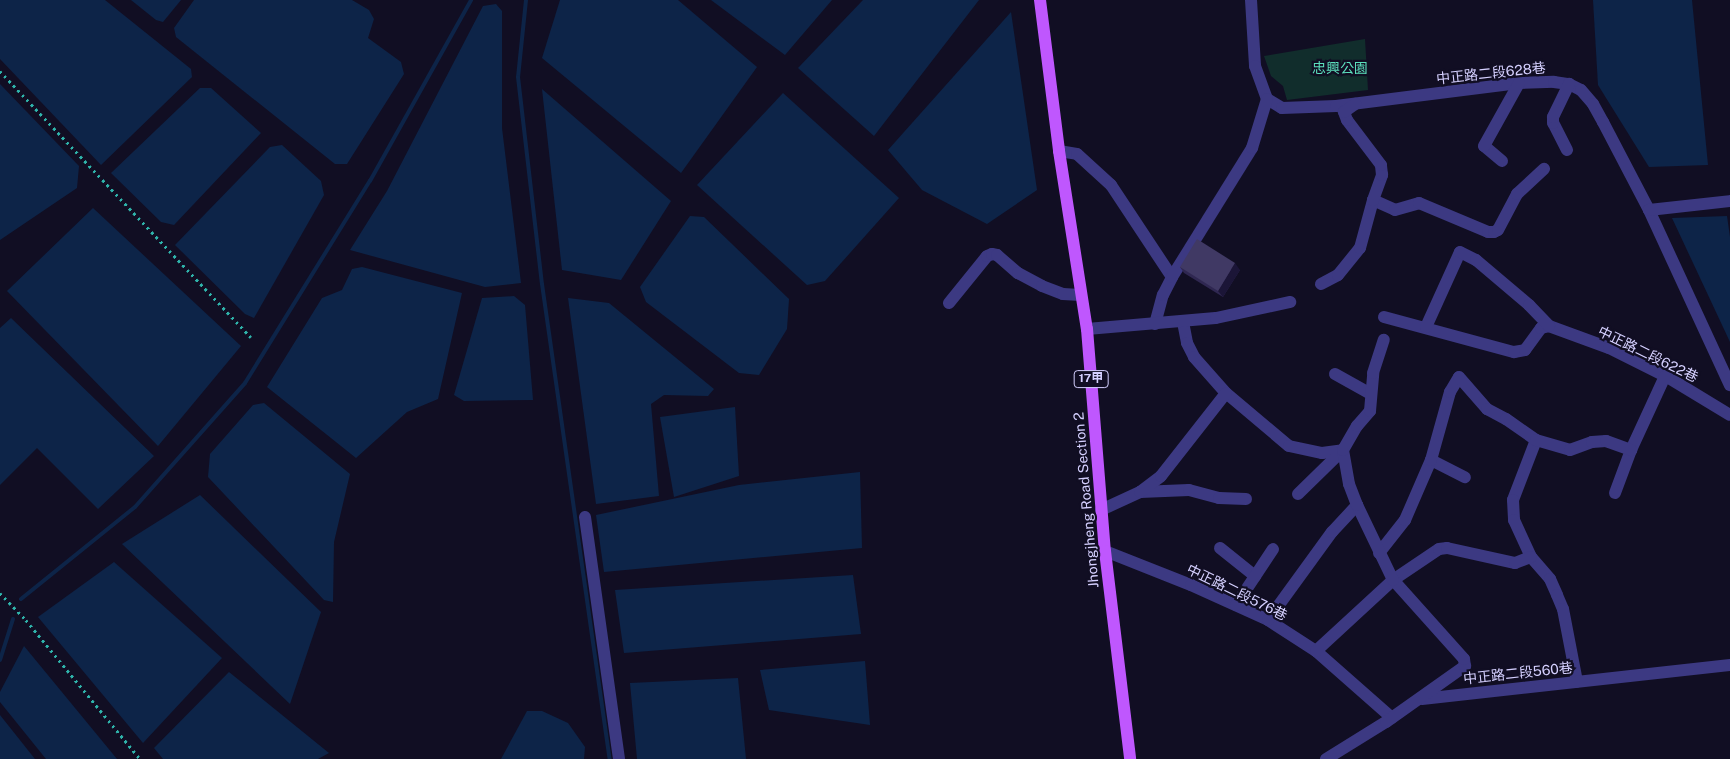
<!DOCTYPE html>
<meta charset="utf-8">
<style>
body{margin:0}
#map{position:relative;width:1730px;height:759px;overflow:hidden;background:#110e23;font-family:"Public Sans","Noto Sans TC",sans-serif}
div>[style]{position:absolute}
.green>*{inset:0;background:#112d2c}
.water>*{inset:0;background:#0d2448}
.stream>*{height:4px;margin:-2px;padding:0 2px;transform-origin:2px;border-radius:2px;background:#0d2448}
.path>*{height:2.5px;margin-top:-1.25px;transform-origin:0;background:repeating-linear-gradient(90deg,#2fb4ab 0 2.5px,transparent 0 6.5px)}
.minor>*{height:12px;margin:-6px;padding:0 6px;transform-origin:6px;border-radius:6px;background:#3c3982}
.major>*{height:12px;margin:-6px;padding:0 6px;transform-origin:6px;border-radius:6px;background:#bf57fe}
.wall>*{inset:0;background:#2f2751}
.shaded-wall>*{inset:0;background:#1b1537}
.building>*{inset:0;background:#403964}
span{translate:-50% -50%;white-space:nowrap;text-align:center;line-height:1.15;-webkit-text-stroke:4.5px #110e23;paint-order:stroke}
.shield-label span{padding:1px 4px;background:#110e23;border:1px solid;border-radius:4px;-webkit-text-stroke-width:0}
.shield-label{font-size:12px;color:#d5d0ff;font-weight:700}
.park-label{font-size:14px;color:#5cdfbd}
.street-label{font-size:14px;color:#d5d0ff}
</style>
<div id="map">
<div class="green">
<i style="clip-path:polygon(1365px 39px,1368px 90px,1287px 100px,1283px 86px,1271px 76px,1264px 56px)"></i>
</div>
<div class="water">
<i style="clip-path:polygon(0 0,105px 0,191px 69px,192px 77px,101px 165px,0 59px)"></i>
<i style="clip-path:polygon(131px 0,181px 0,163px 22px,156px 20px)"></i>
<i style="clip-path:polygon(194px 0,352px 0,369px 10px,374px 19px,368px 38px,401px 62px,404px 74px,347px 164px,335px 164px,176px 37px,174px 28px)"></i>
<i style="clip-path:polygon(560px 0,678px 0,757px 67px,681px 173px,542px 58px)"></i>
<i style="clip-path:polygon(711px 0,832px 0,785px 55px)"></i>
<i style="clip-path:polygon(863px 0,979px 0,874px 136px,798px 68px)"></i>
<i style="clip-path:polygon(1593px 0,1692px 0,1708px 165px,1649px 167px,1598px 85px)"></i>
<i style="clip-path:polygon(496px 4px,502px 11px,502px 128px,521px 283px,485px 287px,350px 250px,387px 191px,483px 6px)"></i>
<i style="clip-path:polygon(1011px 12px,1037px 190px,987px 224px,922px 190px,888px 150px)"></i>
<i style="clip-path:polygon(0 84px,79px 166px,77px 188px,0 240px)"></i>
<i style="clip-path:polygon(200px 88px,211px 88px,261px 133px,174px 225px,161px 222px,111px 173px)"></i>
<i style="clip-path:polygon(542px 89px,671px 201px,621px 280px,562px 270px)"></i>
<i style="clip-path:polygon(783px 93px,899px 198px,825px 281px,807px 285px,697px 185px)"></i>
<i style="clip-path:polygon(282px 145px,321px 181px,324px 195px,254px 318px,245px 314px,175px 245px,270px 147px)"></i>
<i style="clip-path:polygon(93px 208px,241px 346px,158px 446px,7px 291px)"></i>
<i style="clip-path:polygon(690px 216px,704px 217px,789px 299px,787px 329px,759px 375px,739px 373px,646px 302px,640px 287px)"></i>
<i style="clip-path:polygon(1727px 216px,1730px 237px,1730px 342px,1672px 218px)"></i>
<i style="clip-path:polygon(362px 267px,462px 293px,438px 399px,407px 412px,356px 458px,267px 387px,322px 298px,342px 290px,352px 269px)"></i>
<i style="clip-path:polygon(514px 296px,525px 305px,533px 400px,464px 401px,454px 395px,482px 298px)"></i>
<i style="clip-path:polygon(568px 298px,609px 303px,714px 389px,708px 396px,664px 395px,651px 404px,659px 496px,596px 504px)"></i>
<i style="clip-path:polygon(11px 318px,154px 456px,98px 509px,37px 448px,0 485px,0 328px)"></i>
<i style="clip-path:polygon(264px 403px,350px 474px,334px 542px,333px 602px,324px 600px,208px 477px,210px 454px,253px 405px)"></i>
<i style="clip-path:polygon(735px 407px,739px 476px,674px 497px,660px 417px)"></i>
<i style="clip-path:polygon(860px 472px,862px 548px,604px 572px,596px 515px,739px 485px)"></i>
<i style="clip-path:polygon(200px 495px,321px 612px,290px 704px,122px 544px)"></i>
<i style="clip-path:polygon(114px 562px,222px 658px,143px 743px,38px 617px)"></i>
<i style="clip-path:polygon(853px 575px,861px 634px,624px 653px,615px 590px)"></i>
<i style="clip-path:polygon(24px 646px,117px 759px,46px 759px,0 702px,0 692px)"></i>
<i style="clip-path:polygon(865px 661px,870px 725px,769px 710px,760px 670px)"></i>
<i style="clip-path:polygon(229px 672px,329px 753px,318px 759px,163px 759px,154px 748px)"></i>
<i style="clip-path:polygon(738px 678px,746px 759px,637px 759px,630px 683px)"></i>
<i style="clip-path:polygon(527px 711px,542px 711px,568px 723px,585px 747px,584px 759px,501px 759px)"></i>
<i style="clip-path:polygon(0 715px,35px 759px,0 759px)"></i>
</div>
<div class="stream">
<i style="left:526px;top:0;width:77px;rotate:95.9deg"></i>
<i style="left:518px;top:77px;width:208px;rotate:83.4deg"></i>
<i style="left:542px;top:284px;width:480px;rotate:81.9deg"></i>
<i style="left:21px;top:599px;width:146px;rotate:-38.9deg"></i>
<i style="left:135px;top:507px;width:166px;rotate:-48.4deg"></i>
<i style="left:245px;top:383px;width:238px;rotate:-58.3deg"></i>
<i style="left:370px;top:181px;width:207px;rotate:-60.8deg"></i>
<i style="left:0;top:660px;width:43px;rotate:-72.4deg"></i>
</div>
<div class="path">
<i style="left:0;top:71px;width:366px;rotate:46.7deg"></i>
<i style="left:0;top:593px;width:37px;rotate:46deg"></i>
<i style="left:26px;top:620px;width:180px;rotate:50.6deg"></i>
</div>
<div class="minor">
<i style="left:1251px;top:0;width:66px;rotate:86.5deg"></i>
<i style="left:1255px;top:66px;width:35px;rotate:70deg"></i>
<i style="left:1267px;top:99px;width:17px;rotate:31deg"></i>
<i style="left:1282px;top:108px;width:54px;rotate:-2.1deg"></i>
<i style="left:1336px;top:106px;width:184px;rotate:-7.2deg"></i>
<i style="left:1519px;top:83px;width:35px;rotate:-2deg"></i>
<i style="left:1554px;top:82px;width:15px;rotate:8deg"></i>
<i style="left:1569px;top:84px;width:13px;rotate:27deg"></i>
<i style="left:1581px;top:90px;width:18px;rotate:49deg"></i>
<i style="left:1593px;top:104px;width:21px;rotate:61deg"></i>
<i style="left:1603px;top:122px;width:99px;rotate:62.4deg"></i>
<i style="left:1649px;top:210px;width:193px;rotate:65.2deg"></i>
<i style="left:1567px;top:150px;width:30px;rotate:-117deg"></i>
<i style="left:1553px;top:123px;width:6px;rotate:-90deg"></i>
<i style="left:1553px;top:117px;width:37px;rotate:-64deg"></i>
<i style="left:1059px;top:151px;width:18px;rotate:9deg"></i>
<i style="left:1077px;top:154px;width:46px;rotate:42.4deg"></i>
<i style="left:1111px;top:185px;width:110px;rotate:56.5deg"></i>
<i style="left:1502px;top:161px;width:23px;rotate:-140deg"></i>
<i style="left:1484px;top:146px;width:72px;rotate:-60.9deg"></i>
<i style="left:1373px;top:200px;width:24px;rotate:24deg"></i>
<i style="left:1395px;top:210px;width:25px;rotate:-16deg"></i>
<i style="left:1419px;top:203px;width:75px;rotate:22.8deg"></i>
<i style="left:1488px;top:232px;width:6px"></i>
<i style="left:1494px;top:232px;width:4px;rotate:-27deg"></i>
<i style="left:1498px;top:230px;width:41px;rotate:-62.2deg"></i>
<i style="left:1517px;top:194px;width:37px;rotate:-43deg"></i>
<i style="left:1649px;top:210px;width:81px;rotate:-6.3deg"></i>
<i style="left:1321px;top:284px;width:19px;rotate:-28deg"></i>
<i style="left:1338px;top:275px;width:35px;rotate:-51deg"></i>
<i style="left:1360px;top:248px;width:50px;rotate:-74.8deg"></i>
<i style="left:1373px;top:200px;width:27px;rotate:-70deg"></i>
<i style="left:1382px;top:175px;width:10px;rotate:-96deg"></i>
<i style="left:1381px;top:165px;width:56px;rotate:-127.1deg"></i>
<i style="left:1347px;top:120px;width:9px;rotate:-111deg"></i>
<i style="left:1344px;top:112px;width:14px;rotate:-36deg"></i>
<i style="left:949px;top:303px;width:60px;rotate:-51deg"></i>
<i style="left:987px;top:256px;width:5px;rotate:-22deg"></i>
<i style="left:992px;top:254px;width:5px;rotate:11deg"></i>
<i style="left:997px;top:255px;width:28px;rotate:41deg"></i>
<i style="left:1018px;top:273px;width:27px;rotate:28deg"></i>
<i style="left:1042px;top:286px;width:22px;rotate:21deg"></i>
<i style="left:1063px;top:294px;width:17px;rotate:3deg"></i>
<i style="left:1384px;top:317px;width:135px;rotate:15.1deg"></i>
<i style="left:1514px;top:352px;width:11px;rotate:-10deg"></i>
<i style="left:1525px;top:350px;width:27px;rotate:-54deg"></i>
<i style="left:1541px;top:328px;width:8px;rotate:-14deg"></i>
<i style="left:1549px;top:326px;width:64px;rotate:20.1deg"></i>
<i style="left:1609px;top:348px;width:67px;rotate:26.6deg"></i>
<i style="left:1669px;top:378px;width:71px;rotate:31.2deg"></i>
<i style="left:1183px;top:322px;width:21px;rotate:79deg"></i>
<i style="left:1187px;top:343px;width:16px;rotate:63deg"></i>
<i style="left:1194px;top:357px;width:48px;rotate:48.4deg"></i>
<i style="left:1226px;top:393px;width:82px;rotate:40.1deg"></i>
<i style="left:1289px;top:446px;width:34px;rotate:12deg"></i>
<i style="left:1322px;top:453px;width:21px;rotate:-8deg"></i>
<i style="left:1155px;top:324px;width:30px;rotate:-75deg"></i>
<i style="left:1163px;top:295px;width:20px;rotate:-63deg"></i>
<i style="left:1172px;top:277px;width:152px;rotate:-58.2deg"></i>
<i style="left:1252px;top:148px;width:51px;rotate:-73deg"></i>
<i style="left:1426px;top:327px;width:82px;rotate:-65.6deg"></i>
<i style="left:1460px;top:252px;width:18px;rotate:27deg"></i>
<i style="left:1476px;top:260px;width:70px;rotate:40.3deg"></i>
<i style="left:1529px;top:305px;width:29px;rotate:46deg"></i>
<i style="left:1087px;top:329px;width:129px;rotate:-4.9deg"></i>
<i style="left:1216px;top:318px;width:76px;rotate:-12.2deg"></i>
<i style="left:1335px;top:374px;width:41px;rotate:29.1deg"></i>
<i style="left:1536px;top:440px;width:64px;rotate:111deg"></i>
<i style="left:1513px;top:500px;width:20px;rotate:87deg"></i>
<i style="left:1514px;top:520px;width:41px;rotate:65.3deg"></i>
<i style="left:1531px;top:557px;width:29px;rotate:49deg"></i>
<i style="left:1550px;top:579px;width:17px;rotate:66deg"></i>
<i style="left:1557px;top:595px;width:15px;rotate:67deg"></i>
<i style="left:1563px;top:609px;width:74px;rotate:79.1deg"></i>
<i style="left:1431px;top:460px;width:38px;rotate:27deg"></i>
<i style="left:1140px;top:492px;width:49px;rotate:-2.3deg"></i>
<i style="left:1189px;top:490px;width:31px;rotate:15deg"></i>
<i style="left:1219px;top:498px;width:27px;rotate:2deg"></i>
<i style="left:1615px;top:493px;width:46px;rotate:-69.6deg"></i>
<i style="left:1631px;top:450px;width:81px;rotate:-65.3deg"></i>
<i style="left:1298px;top:494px;width:63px;rotate:-44.4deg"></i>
<i style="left:1101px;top:510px;width:43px;rotate:-24.8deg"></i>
<i style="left:1140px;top:492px;width:26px;rotate:-37deg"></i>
<i style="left:1161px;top:476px;width:105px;rotate:-51.9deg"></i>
<i style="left:585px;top:517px;width:244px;rotate:82deg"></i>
<i style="left:1220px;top:548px;width:45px;rotate:38.7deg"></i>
<i style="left:1105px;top:551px;width:92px;rotate:21.6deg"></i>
<i style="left:1191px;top:585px;width:85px;rotate:24.4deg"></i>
<i style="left:1268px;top:620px;width:57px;rotate:32.9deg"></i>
<i style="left:1316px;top:651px;width:101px;rotate:41.4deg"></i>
<i style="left:1379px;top:553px;width:42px;rotate:-51.8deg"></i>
<i style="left:1405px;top:520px;width:65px;rotate:-66.6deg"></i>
<i style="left:1431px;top:460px;width:71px;rotate:-74.4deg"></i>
<i style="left:1450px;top:392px;width:17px;rotate:-59deg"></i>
<i style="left:1459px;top:377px;width:43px;rotate:48.8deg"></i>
<i style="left:1487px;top:409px;width:21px;rotate:28deg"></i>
<i style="left:1506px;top:419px;width:37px;rotate:35deg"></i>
<i style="left:1536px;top:440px;width:35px;rotate:16deg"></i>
<i style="left:1570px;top:450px;width:23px;rotate:-20deg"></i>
<i style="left:1592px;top:442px;width:14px;rotate:-4deg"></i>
<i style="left:1606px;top:441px;width:27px;rotate:20deg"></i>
<i style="left:1236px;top:605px;width:67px;rotate:-56.5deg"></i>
<i style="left:1268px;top:620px;width:109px;rotate:-54deg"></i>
<i style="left:1332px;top:532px;width:37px;rotate:-47deg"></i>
<i style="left:1316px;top:651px;width:105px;rotate:-42.7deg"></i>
<i style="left:1393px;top:580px;width:55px;rotate:-34deg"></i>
<i style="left:1439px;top:549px;width:8px;rotate:-7deg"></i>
<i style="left:1447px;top:548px;width:70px;rotate:12.4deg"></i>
<i style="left:1515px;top:563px;width:17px;rotate:-21deg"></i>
<i style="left:1422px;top:699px;width:310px;rotate:-6.3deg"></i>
<i style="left:1326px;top:759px;width:70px;rotate:-31.7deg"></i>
<i style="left:1386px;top:722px;width:97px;rotate:-35.3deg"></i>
<i style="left:1465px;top:666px;width:7px;rotate:-98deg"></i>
<i style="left:1464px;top:659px;width:106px;rotate:-131.9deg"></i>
<i style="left:1393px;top:580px;width:83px;rotate:-115.6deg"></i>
<i style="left:1357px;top:505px;width:22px;rotate:-111deg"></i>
<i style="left:1349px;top:484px;width:35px;rotate:-100deg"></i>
<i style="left:1343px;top:450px;width:28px;rotate:-60deg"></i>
<i style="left:1357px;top:426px;width:20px;rotate:-49deg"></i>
<i style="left:1370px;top:411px;width:38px;rotate:-85deg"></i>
<i style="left:1373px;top:373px;width:35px;rotate:-72deg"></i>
</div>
<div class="major">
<i style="left:1040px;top:0;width:152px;rotate:82.8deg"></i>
<i style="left:1059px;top:151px;width:180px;rotate:81.1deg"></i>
<i style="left:1087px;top:329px;width:223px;rotate:85.4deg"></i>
<i style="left:1105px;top:551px;width:209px;rotate:83.1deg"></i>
</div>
<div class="wall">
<i style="clip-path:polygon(1180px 267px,1240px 270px,1223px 297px,1184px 273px)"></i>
</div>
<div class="shaded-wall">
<i style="clip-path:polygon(1235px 263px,1240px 270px,1223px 297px,1218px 291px)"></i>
</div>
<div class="building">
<i style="clip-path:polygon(1197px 239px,1235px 263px,1218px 291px,1180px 267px)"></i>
</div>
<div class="shield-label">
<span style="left:1091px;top:379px">17甲</span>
</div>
<div class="park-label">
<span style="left:1340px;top:68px">忠興公園</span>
</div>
<div class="street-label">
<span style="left:1491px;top:73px;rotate:-6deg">中正路二段628巷</span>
<span style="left:1648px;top:354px;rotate:26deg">中正路二段622巷</span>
<span style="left:1086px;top:500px;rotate:-95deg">Jhongjheng Road Section 2</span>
<span style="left:1237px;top:592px;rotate:26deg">中正路二段576巷</span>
<span style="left:1518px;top:673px;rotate:-6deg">中正路二段560巷</span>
</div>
</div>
